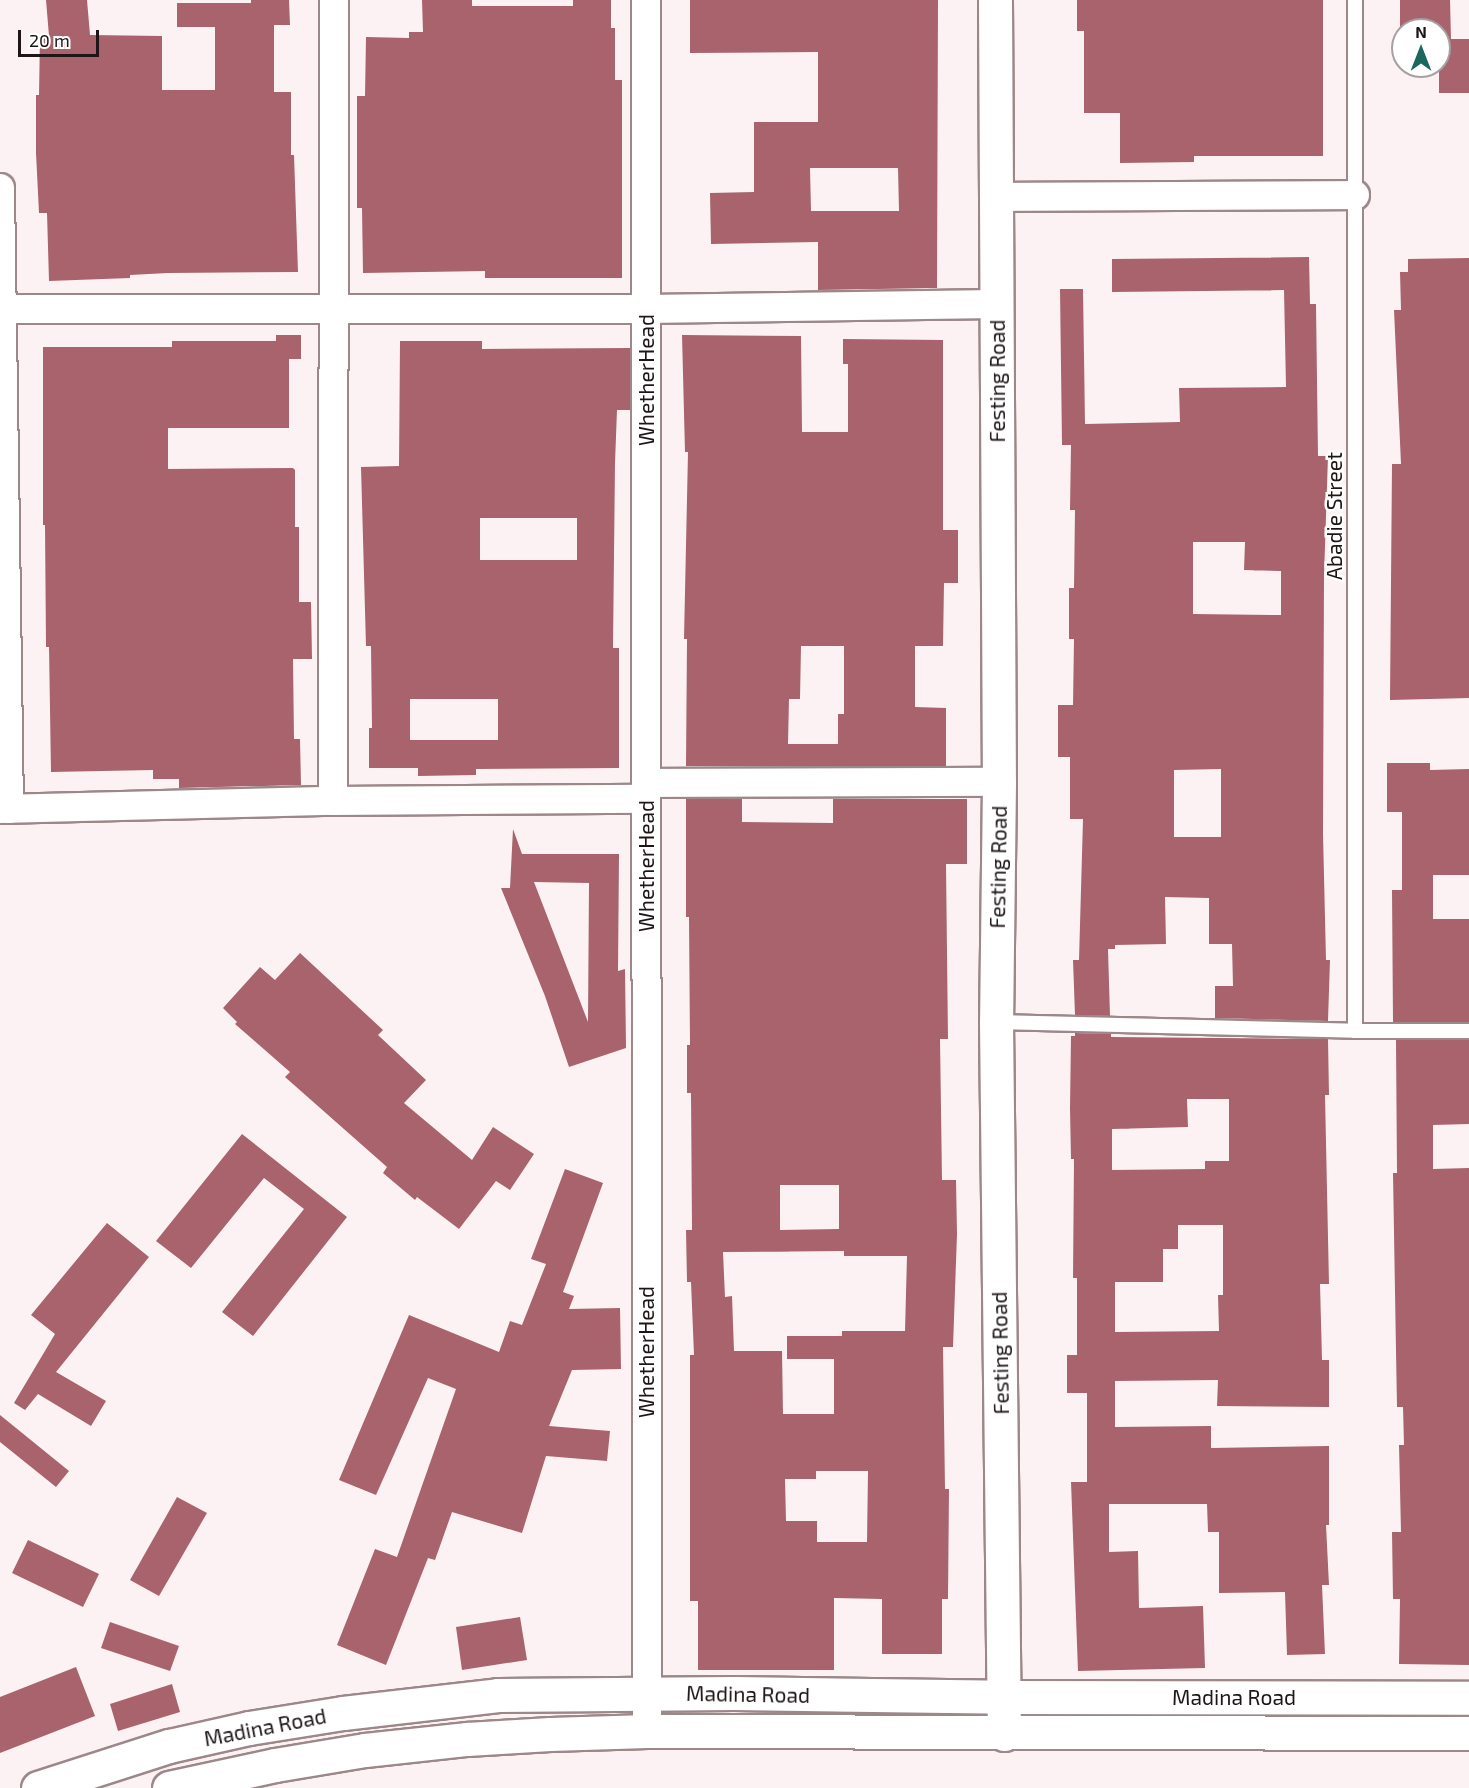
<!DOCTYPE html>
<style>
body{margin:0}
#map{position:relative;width:1469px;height:1788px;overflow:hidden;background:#fcf2f3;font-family:"Exo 2",sans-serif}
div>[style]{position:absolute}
.building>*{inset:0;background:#a8636c}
.roads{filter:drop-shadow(2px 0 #9c8789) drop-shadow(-2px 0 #9c8789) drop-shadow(0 2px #9c8789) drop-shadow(0 -2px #9c8789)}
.lane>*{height:14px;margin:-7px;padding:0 7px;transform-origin:7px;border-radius:7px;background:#fff}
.street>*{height:28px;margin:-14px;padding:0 14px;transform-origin:14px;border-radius:14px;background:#fff}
.secondary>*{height:33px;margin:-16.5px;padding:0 16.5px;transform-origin:16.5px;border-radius:16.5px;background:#fff}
span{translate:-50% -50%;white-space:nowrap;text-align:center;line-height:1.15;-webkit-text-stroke:5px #fff;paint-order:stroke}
.street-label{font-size:21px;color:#1d1516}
.north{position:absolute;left:1391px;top:18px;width:60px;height:60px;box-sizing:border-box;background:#fff;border:2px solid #a5a1a2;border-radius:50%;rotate:0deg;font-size:16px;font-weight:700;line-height:24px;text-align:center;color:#1d1516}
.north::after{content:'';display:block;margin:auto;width:21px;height:27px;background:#1b665f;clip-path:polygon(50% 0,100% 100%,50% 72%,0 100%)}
.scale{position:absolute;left:18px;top:30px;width:81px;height:27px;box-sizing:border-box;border:3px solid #1d1516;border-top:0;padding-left:8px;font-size:18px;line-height:21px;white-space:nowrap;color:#1d1516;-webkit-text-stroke:4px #fff;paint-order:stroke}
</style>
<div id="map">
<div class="building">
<i style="clip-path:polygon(46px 0,87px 0,90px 35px,162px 36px,162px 90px,215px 90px,215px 27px,177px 27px,177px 3px,251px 3px,251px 0,289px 0,290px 25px,274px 25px,274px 92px,291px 92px,291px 155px,294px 155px,298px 272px,168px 273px,130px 275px,130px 278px,49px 281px,47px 213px,39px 213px,36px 153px,36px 95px,39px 95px,40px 36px,49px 36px)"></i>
<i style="clip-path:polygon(422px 0,472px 0,472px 6px,573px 6px,573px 0,611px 0,611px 28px,615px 28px,615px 80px,622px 80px,622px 278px,485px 278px,485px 271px,363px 273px,362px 208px,357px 208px,357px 96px,365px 96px,366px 37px,409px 38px,409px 32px,423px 32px)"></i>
<i style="clip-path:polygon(evenodd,690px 0,938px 0,937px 288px,818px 290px,818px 242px,711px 244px,710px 193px,754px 192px,754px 122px,818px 122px,818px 52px,690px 53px,690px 0,810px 168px,898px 168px,899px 211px,811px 211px,810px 168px)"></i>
<i style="clip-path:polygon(1077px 0,1323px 0,1323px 156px,1194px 156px,1194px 162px,1120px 163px,1120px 113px,1084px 113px,1084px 31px,1077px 31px)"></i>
<i style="clip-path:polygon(1400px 0,1450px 0,1451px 39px,1469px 39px,1469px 93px,1439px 93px,1439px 30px,1403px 30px,1403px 45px,1400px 45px)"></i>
<i style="clip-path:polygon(evenodd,1309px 257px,1310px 304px,1316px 304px,1318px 456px,1328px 456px,1324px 576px,1323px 834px,1326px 960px,1330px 960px,1328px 1021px,1215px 1018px,1215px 986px,1233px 986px,1232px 944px,1209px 944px,1209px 898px,1165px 897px,1166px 944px,1115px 945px,1115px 949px,1108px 949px,1110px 1016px,1075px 1015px,1073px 960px,1079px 960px,1083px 819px,1070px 819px,1070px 757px,1058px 757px,1058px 705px,1073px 705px,1074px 639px,1069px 639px,1069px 588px,1074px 588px,1075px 510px,1070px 510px,1071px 445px,1062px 445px,1060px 289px,1083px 289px,1085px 424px,1180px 422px,1179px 388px,1286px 387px,1284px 290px,1112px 292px,1112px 259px,1309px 257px,1193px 542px,1245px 542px,1244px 570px,1281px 571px,1281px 615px,1193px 614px,1193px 542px,1309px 257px,1221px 769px,1221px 837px,1174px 837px,1174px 770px,1221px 769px)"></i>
<i style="clip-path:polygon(1469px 258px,1469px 698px,1390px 700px,1392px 464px,1401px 464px,1394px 310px,1401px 310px,1400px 272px,1408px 272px,1408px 259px)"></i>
<i style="clip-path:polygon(276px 335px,301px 335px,301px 359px,289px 359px,289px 428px,168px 428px,168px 469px,293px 468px,295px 470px,295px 527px,299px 527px,299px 602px,311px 602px,312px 659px,293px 659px,294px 739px,300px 739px,301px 785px,179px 788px,179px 779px,153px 779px,153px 770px,51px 772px,49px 647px,46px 647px,45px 525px,43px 525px,43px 347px,172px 347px,172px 341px,276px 341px)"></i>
<i style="clip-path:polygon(evenodd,682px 335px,801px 336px,802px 432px,848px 432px,848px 364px,843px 364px,843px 339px,943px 340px,943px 530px,958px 530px,958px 583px,944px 583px,943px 646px,915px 646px,915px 707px,946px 708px,946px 766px,686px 766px,687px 639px,684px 639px,688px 452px,685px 452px,682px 335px,801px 646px,844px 646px,844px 714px,838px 714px,838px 744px,788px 744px,789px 699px,800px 699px,801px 646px)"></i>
<i style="clip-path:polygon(evenodd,400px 341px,482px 341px,482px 349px,630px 348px,630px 410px,617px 410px,615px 463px,613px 648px,619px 648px,619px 768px,476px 769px,476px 775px,418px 776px,418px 768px,369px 768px,369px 728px,372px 728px,371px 646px,366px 646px,361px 467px,399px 466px,400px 341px,480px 518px,577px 518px,577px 560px,480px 560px,480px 518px,400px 341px,410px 699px,498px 699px,498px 740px,410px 740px,410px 699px)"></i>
<i style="clip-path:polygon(1387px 763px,1430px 763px,1430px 770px,1469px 769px,1469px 875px,1433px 875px,1433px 919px,1469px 919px,1469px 1022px,1393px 1022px,1392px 890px,1402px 890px,1402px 812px,1387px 812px)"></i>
<i style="clip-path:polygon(evenodd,686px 799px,742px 799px,742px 822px,833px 823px,833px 799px,967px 799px,967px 864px,946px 864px,948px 1039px,940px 1039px,942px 1180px,956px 1180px,957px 1234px,953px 1347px,943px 1347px,945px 1489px,949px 1489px,948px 1599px,942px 1599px,942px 1654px,882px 1654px,882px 1599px,834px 1598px,834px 1670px,698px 1670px,698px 1601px,690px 1601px,690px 1355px,694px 1355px,691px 1282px,687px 1282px,686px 1230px,692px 1230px,691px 1093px,687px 1093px,687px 1045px,690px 1045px,689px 917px,686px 917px,686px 799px,780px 1185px,839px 1185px,839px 1229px,780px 1230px,780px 1185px,686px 799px,844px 1251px,844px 1256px,907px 1256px,905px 1331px,842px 1331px,842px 1336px,787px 1336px,787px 1359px,834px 1359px,834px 1414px,783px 1414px,782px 1351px,734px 1351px,732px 1296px,725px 1297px,723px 1252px,844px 1251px,686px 799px,816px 1471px,868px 1471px,867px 1542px,817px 1542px,817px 1521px,786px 1521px,785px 1479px,816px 1479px,816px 1471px)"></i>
<i style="clip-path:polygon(evenodd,513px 829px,522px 854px,619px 854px,618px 971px,625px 969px,626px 1048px,569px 1067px,545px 996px,501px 888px,510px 888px,513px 829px,534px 882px,589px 883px,588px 1022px,534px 882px)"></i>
<i style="clip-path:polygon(300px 953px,383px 1030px,378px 1035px,426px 1080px,404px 1103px,472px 1160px,493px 1127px,534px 1154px,510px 1190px,496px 1181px,459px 1229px,417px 1197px,415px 1200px,383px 1173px,387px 1167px,285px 1077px,290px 1072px,235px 1024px,237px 1022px,223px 1008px,260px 967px,275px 980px)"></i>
<i style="clip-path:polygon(evenodd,1075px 1033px,1111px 1034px,1111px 1037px,1328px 1039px,1329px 1095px,1325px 1095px,1329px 1284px,1320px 1284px,1322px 1360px,1329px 1360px,1329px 1407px,1217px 1406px,1218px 1380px,1115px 1381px,1115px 1427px,1211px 1426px,1211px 1448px,1329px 1446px,1329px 1525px,1326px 1525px,1329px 1585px,1322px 1585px,1325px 1654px,1287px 1655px,1285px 1592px,1219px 1593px,1219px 1532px,1208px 1532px,1207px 1504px,1109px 1504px,1109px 1552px,1138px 1551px,1139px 1608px,1203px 1606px,1205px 1668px,1078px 1671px,1071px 1482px,1087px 1482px,1087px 1393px,1067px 1393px,1067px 1355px,1077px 1355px,1077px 1278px,1073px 1278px,1074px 1159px,1071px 1159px,1070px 1108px,1071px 1036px,1075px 1036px,1075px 1033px,1187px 1099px,1229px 1099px,1229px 1161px,1205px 1161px,1205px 1169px,1112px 1170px,1112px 1129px,1188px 1127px,1187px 1099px,1075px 1033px,1178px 1225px,1223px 1225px,1223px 1295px,1218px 1295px,1219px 1331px,1115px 1332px,1115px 1282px,1163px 1282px,1163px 1249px,1178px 1249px,1178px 1225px)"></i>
<i style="clip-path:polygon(1396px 1040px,1469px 1040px,1469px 1124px,1433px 1125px,1433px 1169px,1469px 1168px,1469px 1665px,1399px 1664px,1400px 1599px,1393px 1599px,1392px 1532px,1401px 1532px,1399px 1445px,1404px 1445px,1403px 1407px,1397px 1407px,1396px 1351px,1393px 1173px,1397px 1173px)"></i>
<i style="clip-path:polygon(242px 1134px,347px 1217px,253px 1336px,222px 1312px,304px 1209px,264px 1178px,191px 1268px,156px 1241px)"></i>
<i style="clip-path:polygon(565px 1169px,603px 1183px,563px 1292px,574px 1296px,569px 1309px,620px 1308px,621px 1369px,572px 1370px,549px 1426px,610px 1431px,607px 1461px,546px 1456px,522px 1533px,452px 1512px,435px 1560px,428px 1558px,386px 1665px,337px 1645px,375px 1549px,397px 1557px,456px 1389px,428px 1378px,376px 1495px,339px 1480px,409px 1315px,499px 1352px,510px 1321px,522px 1325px,546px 1264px,531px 1259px)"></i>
<i style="clip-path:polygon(107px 1223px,149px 1257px,56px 1372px,106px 1401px,91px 1426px,38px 1394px,25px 1410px,14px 1403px,55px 1334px,31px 1315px)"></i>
<i style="clip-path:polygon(0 1415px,69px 1471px,56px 1487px,0 1442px)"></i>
<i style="clip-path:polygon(177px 1497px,207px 1513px,159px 1596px,130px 1580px)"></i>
<i style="clip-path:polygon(28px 1540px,99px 1574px,83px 1607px,12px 1573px)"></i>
<i style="clip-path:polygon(520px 1617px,527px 1660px,462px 1670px,456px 1627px)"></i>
<i style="clip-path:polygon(110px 1622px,179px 1646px,170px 1671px,101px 1648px)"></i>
<i style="clip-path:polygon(76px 1667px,95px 1716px,0 1753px,0 1697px)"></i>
<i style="clip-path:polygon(172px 1684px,180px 1712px,118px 1731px,110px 1704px)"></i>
</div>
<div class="roads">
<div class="lane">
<i style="left:1355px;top:0;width:1031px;rotate:90deg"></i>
<i style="left:996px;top:1022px;width:359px;rotate:1.4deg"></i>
<i style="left:1355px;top:1031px;width:114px"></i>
</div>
<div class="street">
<i style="left:646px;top:0;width:1731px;rotate:89.97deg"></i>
<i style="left:0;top:188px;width:621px;rotate:89.17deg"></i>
<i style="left:996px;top:197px;width:359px;rotate:-0.3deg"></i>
<i style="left:0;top:309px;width:646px"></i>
<i style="left:646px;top:309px;width:350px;rotate:-0.8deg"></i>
<i style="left:646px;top:783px;width:353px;rotate:-0.2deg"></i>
<i style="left:333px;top:801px;width:801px;rotate:-89.93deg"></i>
<i style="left:0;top:809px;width:333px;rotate:-1.4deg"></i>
<i style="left:333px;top:801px;width:313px;rotate:-0.4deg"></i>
</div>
<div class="secondary">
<i style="left:995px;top:0;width:782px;rotate:89.71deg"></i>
<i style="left:999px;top:782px;width:240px;rotate:90.7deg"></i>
<i style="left:996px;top:1022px;width:712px;rotate:89.36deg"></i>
<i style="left:38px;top:1788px;width:138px;rotate:-17.8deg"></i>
<i style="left:169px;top:1746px;width:82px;rotate:-12.7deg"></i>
<i style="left:249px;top:1728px;width:95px;rotate:-9.1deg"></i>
<i style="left:343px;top:1713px;width:156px;rotate:-6.6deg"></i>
<i style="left:498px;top:1695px;width:236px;rotate:-0.5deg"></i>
<i style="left:734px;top:1693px;width:270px;rotate:0.8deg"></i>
<i style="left:1004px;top:1697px;width:465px;rotate:0.1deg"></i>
<i style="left:169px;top:1788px;width:108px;rotate:-12.2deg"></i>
<i style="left:275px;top:1765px;width:91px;rotate:-9.5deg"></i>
<i style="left:365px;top:1750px;width:103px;rotate:-6.2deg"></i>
<i style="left:467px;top:1739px;width:83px;rotate:-3.4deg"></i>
<i style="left:550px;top:1734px;width:97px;rotate:-1.8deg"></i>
<i style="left:647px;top:1731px;width:822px;rotate:0.14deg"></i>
</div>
</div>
<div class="street-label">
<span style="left:646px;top:380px;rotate:-90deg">WhetherHead</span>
<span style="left:997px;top:381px;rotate:-90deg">Festing Road</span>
<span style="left:1334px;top:516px;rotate:-90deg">Abadie Street</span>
<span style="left:646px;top:866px;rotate:-90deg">WhetherHead</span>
<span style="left:998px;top:867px;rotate:-89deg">Festing Road</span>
<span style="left:646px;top:1352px;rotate:-90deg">WhetherHead</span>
<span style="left:1000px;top:1353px;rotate:-91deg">Festing Road</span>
<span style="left:748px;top:1694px;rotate:1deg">Madina Road</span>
<span style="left:1234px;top:1697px">Madina Road</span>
<span style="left:265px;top:1727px;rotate:-11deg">Madina Road</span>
</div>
<div class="north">N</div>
<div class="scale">20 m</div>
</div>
